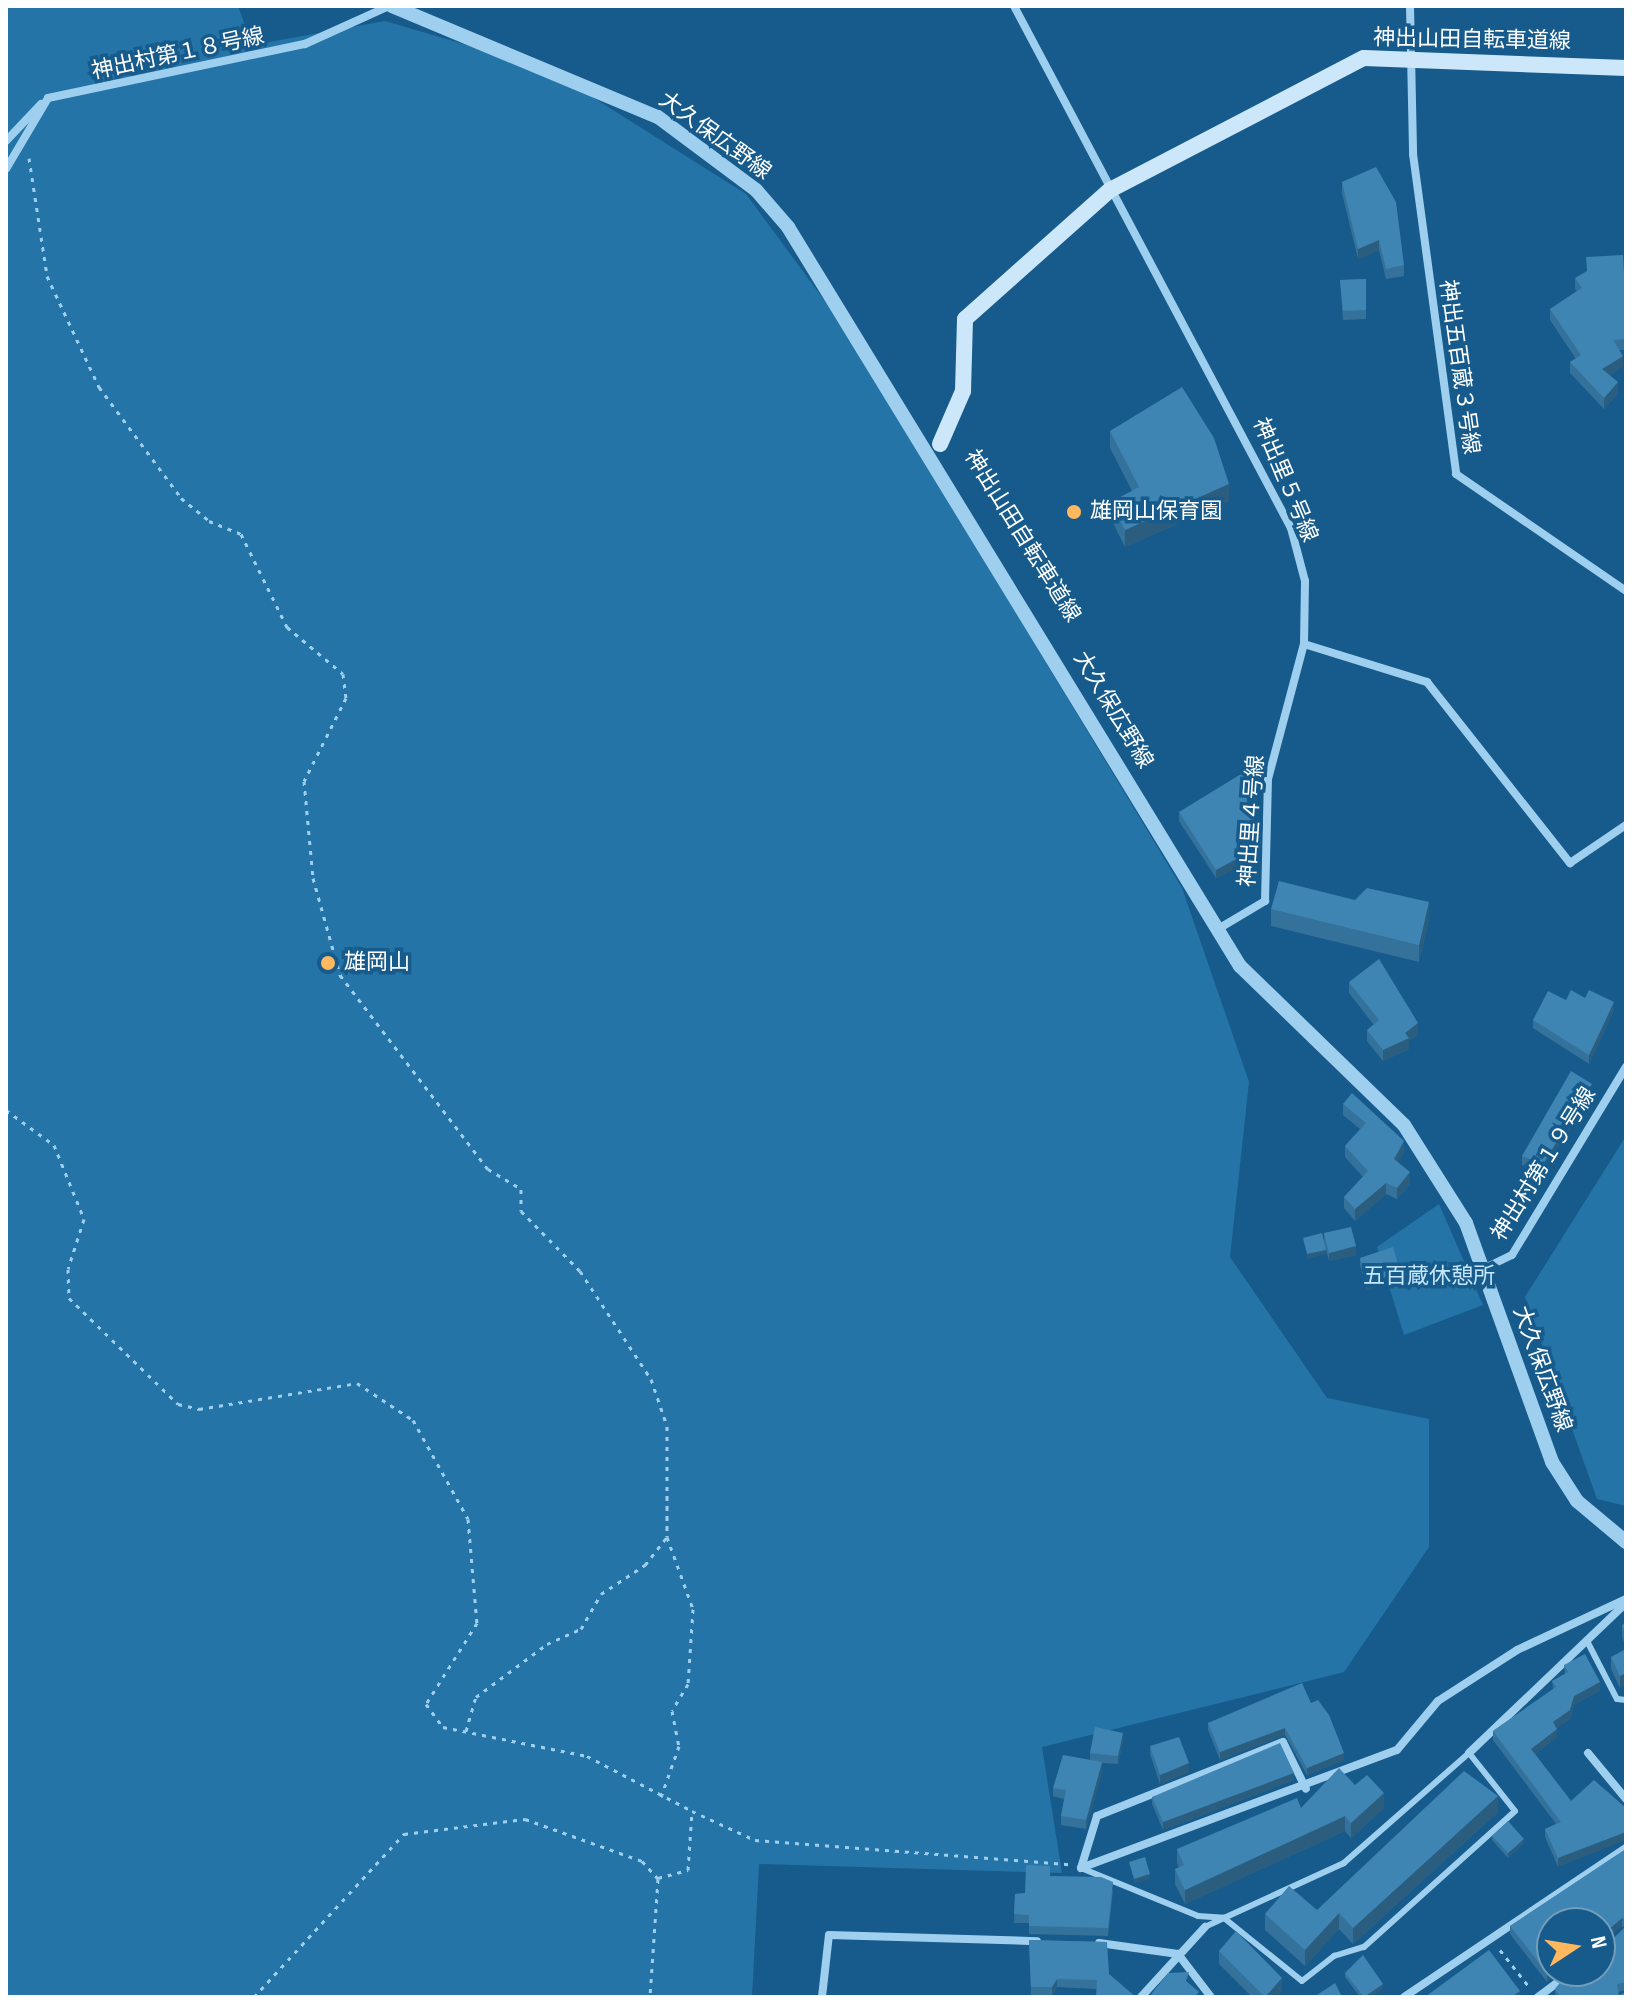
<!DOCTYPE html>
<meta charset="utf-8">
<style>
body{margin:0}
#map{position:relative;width:1632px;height:2003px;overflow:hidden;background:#165b8b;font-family:"Sofia Sans Condensed","Noto Sans JP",sans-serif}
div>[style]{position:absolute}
.green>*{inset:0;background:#2574a8}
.path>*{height:3px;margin-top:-1.5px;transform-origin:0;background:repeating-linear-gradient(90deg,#9fcfef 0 4px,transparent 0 10px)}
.service>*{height:6px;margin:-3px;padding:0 3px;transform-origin:3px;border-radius:3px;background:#9fcfef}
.minor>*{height:8px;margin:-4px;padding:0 4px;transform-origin:4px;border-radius:4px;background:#9fcfef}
.tertiary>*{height:14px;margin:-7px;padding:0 7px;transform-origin:7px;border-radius:7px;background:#9fcfef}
.secondary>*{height:16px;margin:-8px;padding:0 8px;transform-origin:8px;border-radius:8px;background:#cce7fa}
.wall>*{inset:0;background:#35729b}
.shaded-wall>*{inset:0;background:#2b5d7e}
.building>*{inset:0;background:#3e85b4}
.dots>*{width:22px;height:22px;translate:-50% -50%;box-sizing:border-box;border:4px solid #165b8b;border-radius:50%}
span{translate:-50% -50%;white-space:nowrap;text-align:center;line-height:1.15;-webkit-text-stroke:7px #165b8b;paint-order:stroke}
.street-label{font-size:22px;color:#fff}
.poi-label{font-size:22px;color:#fff}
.left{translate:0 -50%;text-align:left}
.park-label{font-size:22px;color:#c5e6fb}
.frame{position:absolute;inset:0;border:8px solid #fff;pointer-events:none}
.north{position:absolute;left:1536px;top:1907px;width:80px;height:80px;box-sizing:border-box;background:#165b8b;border:2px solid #739db9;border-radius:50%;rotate:78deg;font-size:22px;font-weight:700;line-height:32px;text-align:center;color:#fff}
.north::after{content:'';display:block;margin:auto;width:28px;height:36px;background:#ffb85d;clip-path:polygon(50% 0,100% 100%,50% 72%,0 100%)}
</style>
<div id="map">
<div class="green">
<i style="clip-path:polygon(6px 6px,238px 6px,252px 45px,385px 21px,548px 69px,746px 194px,841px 323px,1182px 888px,1249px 1082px,1230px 1257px,1327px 1398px,1429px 1419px,1429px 1547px,1344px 1672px,1042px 1747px,1062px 1873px,759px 1864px,752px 1997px,6px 1997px)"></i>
<i style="clip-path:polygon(1626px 1136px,1626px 1506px,1597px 1499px,1525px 1297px)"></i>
<i style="clip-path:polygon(1439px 1204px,1483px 1305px,1404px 1335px,1377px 1247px)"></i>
</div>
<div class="path">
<i style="left:29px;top:158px;width:119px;rotate:81.3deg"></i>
<i style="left:47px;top:276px;width:123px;rotate:64.9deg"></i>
<i style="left:99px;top:387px;width:138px;rotate:53.5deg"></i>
<i style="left:181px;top:498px;width:36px;rotate:39deg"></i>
<i style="left:209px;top:521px;width:35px;rotate:22deg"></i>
<i style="left:241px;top:534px;width:104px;rotate:63.7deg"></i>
<i style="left:287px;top:627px;width:73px;rotate:40deg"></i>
<i style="left:343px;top:674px;width:24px;rotate:83deg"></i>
<i style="left:346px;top:698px;width:93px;rotate:116.8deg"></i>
<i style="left:304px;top:781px;width:97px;rotate:84.7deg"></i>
<i style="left:313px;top:878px;width:101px;rotate:74.4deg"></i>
<i style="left:340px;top:975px;width:244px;rotate:52.7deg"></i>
<i style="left:488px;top:1169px;width:39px;rotate:31deg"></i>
<i style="left:521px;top:1189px;width:22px;rotate:90deg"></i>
<i style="left:521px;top:1211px;width:84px;rotate:45.5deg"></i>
<i style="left:580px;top:1271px;width:129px;rotate:56.7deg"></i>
<i style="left:651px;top:1379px;width:50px;rotate:71.2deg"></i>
<i style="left:667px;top:1426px;width:111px;rotate:90deg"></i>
<i style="left:667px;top:1537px;width:77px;rotate:70.1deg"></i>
<i style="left:693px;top:1609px;width:75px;rotate:93.8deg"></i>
<i style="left:688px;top:1684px;width:31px;rotate:121deg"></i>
<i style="left:672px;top:1711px;width:36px;rotate:79deg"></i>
<i style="left:679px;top:1746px;width:54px;rotate:109.4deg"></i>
<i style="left:6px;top:1110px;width:59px;rotate:36.1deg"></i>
<i style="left:54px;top:1145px;width:80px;rotate:67.9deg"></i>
<i style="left:84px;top:1219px;width:52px;rotate:107.7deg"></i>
<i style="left:68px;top:1269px;width:29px;rotate:88deg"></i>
<i style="left:69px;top:1298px;width:152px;rotate:44.2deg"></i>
<i style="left:178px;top:1404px;width:22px;rotate:13deg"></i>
<i style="left:199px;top:1409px;width:160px;rotate:-9.3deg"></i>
<i style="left:357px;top:1383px;width:67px;rotate:33.5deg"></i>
<i style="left:413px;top:1420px;width:113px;rotate:60.9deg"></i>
<i style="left:468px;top:1519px;width:104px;rotate:85.1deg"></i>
<i style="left:477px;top:1623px;width:96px;rotate:122.2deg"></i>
<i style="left:426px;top:1704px;width:29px;rotate:54deg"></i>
<i style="left:443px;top:1727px;width:147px;rotate:11.4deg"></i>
<i style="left:587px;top:1756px;width:119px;rotate:27.6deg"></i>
<i style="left:466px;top:1731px;width:35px;rotate:-74deg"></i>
<i style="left:476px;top:1697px;width:89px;rotate:-36.7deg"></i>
<i style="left:547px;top:1644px;width:37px;rotate:-24deg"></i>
<i style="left:581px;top:1629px;width:40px;rotate:-60.3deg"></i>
<i style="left:601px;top:1594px;width:53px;rotate:-33.4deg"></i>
<i style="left:645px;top:1565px;width:36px;rotate:-52deg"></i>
<i style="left:658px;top:1878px;width:31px;rotate:-15deg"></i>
<i style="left:688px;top:1870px;width:59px;rotate:-86.1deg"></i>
<i style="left:692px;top:1811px;width:69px;rotate:24.7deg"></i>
<i style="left:755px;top:1840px;width:315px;rotate:4.4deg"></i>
<i style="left:1500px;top:1950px;width:48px;rotate:51.7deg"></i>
<i style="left:254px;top:1997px;width:222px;rotate:-47.4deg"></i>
<i style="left:404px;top:1834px;width:122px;rotate:-7.1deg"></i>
<i style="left:525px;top:1819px;width:124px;rotate:19.7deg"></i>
<i style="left:642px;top:1861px;width:24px;rotate:48deg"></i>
<i style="left:658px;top:1879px;width:118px;rotate:93.9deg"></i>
</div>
<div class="service">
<i style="left:1587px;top:1641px;width:65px;rotate:62.7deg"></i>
<i style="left:1617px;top:1699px;width:9px;rotate:6deg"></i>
<i style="left:1081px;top:1868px;width:126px;rotate:22.3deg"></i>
<i style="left:1198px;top:1916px;width:26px;rotate:4deg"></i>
<i style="left:1224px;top:1918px;width:100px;rotate:38.9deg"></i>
<i style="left:1302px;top:1981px;width:41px;rotate:-38deg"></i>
<i style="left:1334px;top:1956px;width:31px;rotate:-17deg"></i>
<i style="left:1364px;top:1947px;width:203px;rotate:-42deg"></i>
<i style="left:1515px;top:1811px;width:74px;rotate:-128.4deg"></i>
<i style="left:1469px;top:1753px;width:167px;rotate:138.7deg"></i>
<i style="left:1344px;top:1863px;width:132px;rotate:155.4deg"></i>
<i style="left:1224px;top:1918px;width:21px;rotate:155deg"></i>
</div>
<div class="minor">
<i style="left:1014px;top:6px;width:591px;rotate:62.05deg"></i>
<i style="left:1291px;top:528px;width:55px;rotate:75.2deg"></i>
<i style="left:1305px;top:581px;width:63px;rotate:90.9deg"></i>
<i style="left:1304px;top:644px;width:129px;rotate:17.2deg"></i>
<i style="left:1427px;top:682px;width:231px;rotate:51.7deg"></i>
<i style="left:1570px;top:863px;width:68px;rotate:-34.2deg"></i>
<i style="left:1410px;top:6px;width:148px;rotate:88.8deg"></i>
<i style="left:1413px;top:154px;width:323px;rotate:82.3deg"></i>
<i style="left:1456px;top:474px;width:206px;rotate:34.5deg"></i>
<i style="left:6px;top:141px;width:51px;rotate:-46.6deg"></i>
<i style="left:6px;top:169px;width:82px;rotate:-59.4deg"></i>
<i style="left:48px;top:98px;width:263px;rotate:-11.9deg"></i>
<i style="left:305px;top:44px;width:92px;rotate:-24.3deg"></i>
<i style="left:1218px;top:929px;width:55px;rotate:-30.8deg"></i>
<i style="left:1265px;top:901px;width:122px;rotate:-88.6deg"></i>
<i style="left:1268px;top:779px;width:140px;rotate:-75.1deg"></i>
<i style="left:1483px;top:1269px;width:32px;rotate:-26deg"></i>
<i style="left:1512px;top:1255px;width:220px;rotate:-58.8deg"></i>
<i style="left:1469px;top:1753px;width:217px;rotate:-43.7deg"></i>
<i style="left:1588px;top:1753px;width:60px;rotate:50.4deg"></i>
<i style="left:1081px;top:1868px;width:337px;rotate:-20.5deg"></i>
<i style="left:1397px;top:1750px;width:64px;rotate:-50.1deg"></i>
<i style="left:1438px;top:1701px;width:94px;rotate:-32.8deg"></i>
<i style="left:1517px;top:1650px;width:120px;rotate:-25.1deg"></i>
<i style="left:1081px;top:1868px;width:54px;rotate:-72.9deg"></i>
<i style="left:1097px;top:1816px;width:200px;rotate:-21.7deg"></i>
<i style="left:1283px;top:1742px;width:52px;rotate:63.9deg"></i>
<i style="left:1099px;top:1943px;width:80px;rotate:7.9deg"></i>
<i style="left:1178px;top:1954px;width:54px;rotate:52.5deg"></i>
<i style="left:822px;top:1997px;width:62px;rotate:-83.6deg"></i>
<i style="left:829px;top:1935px;width:208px;rotate:1.7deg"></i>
<i style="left:1141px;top:1997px;width:95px;rotate:-47.6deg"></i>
<i style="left:1404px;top:1997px;width:267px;rotate:-33.9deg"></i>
<i style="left:1538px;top:1997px;width:44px;rotate:-36.6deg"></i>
</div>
<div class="tertiary">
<i style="left:392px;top:6px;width:288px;rotate:22.7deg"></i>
<i style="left:658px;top:117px;width:122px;rotate:36.7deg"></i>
<i style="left:756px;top:190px;width:49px;rotate:49.1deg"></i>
<i style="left:788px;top:227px;width:866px;rotate:58.55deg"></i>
<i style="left:1240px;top:966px;width:228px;rotate:44.1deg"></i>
<i style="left:1404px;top:1125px;width:116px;rotate:57.7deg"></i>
<i style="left:1466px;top:1223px;width:254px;rotate:70.2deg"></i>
<i style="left:1552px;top:1462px;width:46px;rotate:57.3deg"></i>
<i style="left:1577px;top:1501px;width:64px;rotate:39.9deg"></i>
</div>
<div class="secondary">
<i style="left:940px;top:444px;width:58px;rotate:-66.5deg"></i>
<i style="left:963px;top:391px;width:72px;rotate:-88.4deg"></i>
<i style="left:965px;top:319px;width:194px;rotate:-41.7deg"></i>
<i style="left:1110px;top:190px;width:286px;rotate:-27.5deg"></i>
<i style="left:1364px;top:58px;width:262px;rotate:2.2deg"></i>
</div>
<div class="wall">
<i style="clip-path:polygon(1342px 182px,1404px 265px,1404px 276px,1386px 279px,1379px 250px,1358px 259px,1342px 193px)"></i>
<i style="clip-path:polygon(1575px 278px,1626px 307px,1626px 350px,1619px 350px,1623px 366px,1610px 375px,1618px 393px,1604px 409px,1570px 373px,1570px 362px,1576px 359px,1550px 320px,1550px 309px,1577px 291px,1575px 289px)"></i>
<i style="clip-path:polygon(1366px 279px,1366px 319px,1343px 320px,1340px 280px)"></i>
<i style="clip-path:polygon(1110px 431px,1229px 501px,1125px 547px,1111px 519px,1111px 502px,1132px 491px,1110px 448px)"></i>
<i style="clip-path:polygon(1257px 804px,1249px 809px,1256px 828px,1244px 836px,1249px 861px,1216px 878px,1179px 821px,1179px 812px)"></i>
<i style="clip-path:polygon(1271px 909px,1429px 919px,1419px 962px,1271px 926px)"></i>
<i style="clip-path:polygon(1349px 982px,1418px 1034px,1409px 1041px,1409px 1049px,1383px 1061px,1367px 1041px,1367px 1030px,1374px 1025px,1349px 993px)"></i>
<i style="clip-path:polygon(1585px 998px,1614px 1010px,1589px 1064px,1533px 1028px,1533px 1020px,1566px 1000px)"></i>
<i style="clip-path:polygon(1592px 1092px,1543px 1172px,1522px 1165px,1522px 1156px)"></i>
<i style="clip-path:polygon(1343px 1104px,1404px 1152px,1398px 1162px,1410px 1184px,1397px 1199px,1386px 1194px,1355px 1221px,1344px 1208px,1344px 1197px,1363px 1177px,1345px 1157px,1345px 1146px,1360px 1129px,1343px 1115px)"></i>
<i style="clip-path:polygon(1324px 1233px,1356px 1255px,1329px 1261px,1324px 1242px)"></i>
<i style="clip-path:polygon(1360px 1258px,1400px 1279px,1367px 1290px,1360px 1265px)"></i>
<i style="clip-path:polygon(1626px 1623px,1626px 1648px,1622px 1637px,1622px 1625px)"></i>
<i style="clip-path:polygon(1626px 1649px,1620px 1688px,1611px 1669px,1611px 1657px)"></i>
<i style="clip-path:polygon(1564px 1665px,1600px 1690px,1574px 1705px,1570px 1719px,1556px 1728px,1557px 1737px,1535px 1754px,1571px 1801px,1558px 1867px,1545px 1837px,1545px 1829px,1556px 1824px,1493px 1740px,1493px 1731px,1553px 1689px,1552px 1681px,1565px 1674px)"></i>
<i style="clip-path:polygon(1311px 1703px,1344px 1760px,1307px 1775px,1285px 1735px,1220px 1760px,1208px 1730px,1208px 1723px)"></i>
<i style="clip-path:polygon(1123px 1741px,1118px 1764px,1102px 1763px,1102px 1771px,1086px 1829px,1061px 1825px,1061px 1816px,1064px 1799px,1053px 1796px,1053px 1788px,1090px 1760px,1090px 1753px)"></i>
<i style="clip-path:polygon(1150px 1746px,1189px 1772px,1160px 1784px,1150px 1754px)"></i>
<i style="clip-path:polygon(1294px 1780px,1163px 1830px,1152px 1804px,1152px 1797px)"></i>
<i style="clip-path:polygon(1355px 1785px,1384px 1808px,1351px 1838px,1345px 1831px,1185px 1904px,1175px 1884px,1175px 1869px,1179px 1868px,1177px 1863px,1177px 1849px,1301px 1808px)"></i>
<i style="clip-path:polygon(1498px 1812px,1353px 1944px,1339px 1929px,1305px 1966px,1265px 1930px,1265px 1914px,1317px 1910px)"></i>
<i style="clip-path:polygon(1492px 1836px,1524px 1843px,1508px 1858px,1492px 1840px)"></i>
<i style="clip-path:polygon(1626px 1849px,1626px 1990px,1618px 1992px,1619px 1995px,1626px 1997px,1555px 1997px,1555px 1989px,1604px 1948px,1625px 1927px,1600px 1923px,1547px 1982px,1510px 1934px,1510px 1926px)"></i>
<i style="clip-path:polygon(1050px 1876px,1113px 1890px,1108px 1936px,1029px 1934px,1029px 1923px,1014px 1923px,1015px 1894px,1025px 1893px)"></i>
<i style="clip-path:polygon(1029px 1940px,1107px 1942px,1097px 1989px,1057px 1987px,1052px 1996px,1031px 1995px)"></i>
<i style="clip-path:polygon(1219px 1951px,1282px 1991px,1276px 1997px,1252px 1997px,1219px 1964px)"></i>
<i style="clip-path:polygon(1345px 1973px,1383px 1988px,1371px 1997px,1360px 1997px,1345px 1977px)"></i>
</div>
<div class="shaded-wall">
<i style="clip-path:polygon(1379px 240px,1379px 250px,1358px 259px,1358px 249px)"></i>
<i style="clip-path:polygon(1623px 356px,1623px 366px,1602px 380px,1602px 369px)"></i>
<i style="clip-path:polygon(1618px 382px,1618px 393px,1604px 409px,1604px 398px)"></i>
<i style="clip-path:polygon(1229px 484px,1229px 501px,1125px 547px,1125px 530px)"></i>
<i style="clip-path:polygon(1257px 795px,1257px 804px,1245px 812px,1245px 803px)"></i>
<i style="clip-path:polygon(1256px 819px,1256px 828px,1242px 837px,1242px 828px)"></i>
<i style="clip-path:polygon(1249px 852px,1249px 861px,1216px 878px,1216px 870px)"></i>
<i style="clip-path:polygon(1429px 902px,1429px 919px,1419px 962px,1419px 945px)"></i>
<i style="clip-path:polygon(1614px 1002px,1614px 1010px,1589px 1064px,1589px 1055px)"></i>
<i style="clip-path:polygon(1418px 1023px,1418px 1034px,1409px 1041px,1409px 1049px,1383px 1061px,1383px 1050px)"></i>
<i style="clip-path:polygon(1592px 1084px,1592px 1092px,1543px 1172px,1543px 1164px)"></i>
<i style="clip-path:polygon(1404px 1141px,1404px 1152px,1394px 1170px,1394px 1159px)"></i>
<i style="clip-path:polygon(1410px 1172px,1410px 1184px,1397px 1199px,1397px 1188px)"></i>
<i style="clip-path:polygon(1386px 1183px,1386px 1194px,1355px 1221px,1355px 1209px)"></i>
<i style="clip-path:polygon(1356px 1246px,1356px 1255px,1329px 1261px,1329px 1253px)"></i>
<i style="clip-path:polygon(1326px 1250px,1326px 1254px,1307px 1259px,1307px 1254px)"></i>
<i style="clip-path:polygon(1400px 1272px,1400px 1279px,1367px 1290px,1367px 1283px)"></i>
<i style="clip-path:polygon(1626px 1673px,1626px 1685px,1620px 1688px,1620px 1676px)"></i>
<i style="clip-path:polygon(1600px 1682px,1600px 1690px,1574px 1705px,1570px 1719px,1553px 1731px,1553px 1722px,1574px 1696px)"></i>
<i style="clip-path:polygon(1285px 1728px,1285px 1735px,1220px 1760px,1220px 1752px)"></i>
<i style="clip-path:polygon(1557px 1729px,1557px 1737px,1531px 1757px,1531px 1749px)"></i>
<i style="clip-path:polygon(1123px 1733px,1123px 1741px,1118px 1764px,1118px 1756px)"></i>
<i style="clip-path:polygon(1344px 1753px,1344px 1760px,1307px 1775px,1307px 1768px)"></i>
<i style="clip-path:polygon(1102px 1762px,1102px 1771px,1086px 1829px,1086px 1820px)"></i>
<i style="clip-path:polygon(1189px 1763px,1189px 1772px,1160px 1784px,1160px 1775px)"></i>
<i style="clip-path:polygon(1294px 1773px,1294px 1780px,1163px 1830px,1163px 1822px)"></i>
<i style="clip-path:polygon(1384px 1793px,1384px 1808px,1351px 1838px,1351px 1823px)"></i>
<i style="clip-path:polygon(1498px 1796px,1498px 1812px,1353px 1944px,1353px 1928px)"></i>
<i style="clip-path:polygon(1345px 1816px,1345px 1831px,1185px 1904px,1185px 1890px)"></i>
<i style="clip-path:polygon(1626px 1832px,1626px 1840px,1558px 1867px,1558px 1858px)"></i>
<i style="clip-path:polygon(1524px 1839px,1524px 1843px,1508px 1858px,1508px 1853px)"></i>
<i style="clip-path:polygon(1150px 1874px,1150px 1879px,1134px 1883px,1134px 1879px)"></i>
<i style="clip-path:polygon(1339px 1913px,1339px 1929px,1305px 1966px,1305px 1950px)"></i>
<i style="clip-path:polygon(1622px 1918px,1622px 1926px,1600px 1945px,1600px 1937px)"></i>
<i style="clip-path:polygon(1552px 1970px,1552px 1971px,1561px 1971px,1547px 1982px,1547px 1973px)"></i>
<i style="clip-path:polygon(1282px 1978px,1282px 1991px,1276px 1997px,1265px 1997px)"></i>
<i style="clip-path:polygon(1057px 1979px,1057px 1987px,1052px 1996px,1052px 1987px)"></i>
<i style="clip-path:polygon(1383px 1984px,1383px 1988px,1371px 1997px,1364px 1997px)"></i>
<i style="clip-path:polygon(1520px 1991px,1520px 1997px,1512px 1997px)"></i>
</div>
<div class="building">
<i style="clip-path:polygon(1376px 167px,1396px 202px,1404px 265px,1386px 269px,1379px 240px,1358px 249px,1342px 182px)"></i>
<i style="clip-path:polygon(1623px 255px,1626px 307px,1626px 339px,1613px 340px,1623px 356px,1602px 369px,1618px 382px,1604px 398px,1570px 362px,1581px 355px,1550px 309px,1582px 288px,1575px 278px,1587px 271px,1586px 257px)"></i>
<i style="clip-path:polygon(1366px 279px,1366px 310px,1343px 311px,1340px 280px)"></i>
<i style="clip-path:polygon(1182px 387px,1214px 438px,1229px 484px,1125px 530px,1111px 502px,1139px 487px,1110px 431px)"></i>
<i style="clip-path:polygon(1246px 771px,1257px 795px,1245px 803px,1256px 819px,1242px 828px,1249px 852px,1216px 870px,1179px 812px)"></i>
<i style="clip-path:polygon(1279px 881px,1355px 900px,1367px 888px,1429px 902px,1419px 945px,1271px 909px)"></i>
<i style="clip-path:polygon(1379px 959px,1418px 1023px,1405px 1033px,1409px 1038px,1383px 1050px,1367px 1030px,1379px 1020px,1349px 982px)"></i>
<i style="clip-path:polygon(1571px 990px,1585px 998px,1589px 990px,1614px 1002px,1589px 1055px,1533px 1020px,1548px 991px,1566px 1000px)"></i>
<i style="clip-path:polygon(1571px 1071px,1592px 1084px,1543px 1164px,1522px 1156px)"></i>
<i style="clip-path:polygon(1352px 1093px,1404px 1141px,1394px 1159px,1410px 1172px,1397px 1188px,1386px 1183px,1355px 1209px,1344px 1197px,1368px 1171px,1345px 1146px,1366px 1123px,1343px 1104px)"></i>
<i style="clip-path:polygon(1351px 1227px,1356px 1246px,1329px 1253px,1324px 1233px)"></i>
<i style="clip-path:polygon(1322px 1233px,1326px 1250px,1307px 1254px,1303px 1238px)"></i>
<i style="clip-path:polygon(1393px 1247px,1400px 1272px,1367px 1283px,1360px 1258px)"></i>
<i style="clip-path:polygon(1626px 1623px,1626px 1636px,1622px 1625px)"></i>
<i style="clip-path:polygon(1626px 1649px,1626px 1673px,1620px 1676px,1611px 1657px)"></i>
<i style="clip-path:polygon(1585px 1654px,1600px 1682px,1574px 1696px,1570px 1710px,1553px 1722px,1557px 1729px,1531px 1749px,1571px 1801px,1594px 1780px,1626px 1808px,1626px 1832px,1558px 1858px,1545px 1829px,1561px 1822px,1493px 1731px,1556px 1687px,1552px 1681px,1568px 1672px,1564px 1665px)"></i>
<i style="clip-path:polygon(1302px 1683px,1311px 1703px,1318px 1700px,1329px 1715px,1344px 1753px,1307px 1768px,1285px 1728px,1220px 1752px,1208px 1723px)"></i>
<i style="clip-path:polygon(1095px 1727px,1123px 1733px,1118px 1756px,1090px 1753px)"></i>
<i style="clip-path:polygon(1179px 1737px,1189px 1763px,1160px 1775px,1150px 1746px)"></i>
<i style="clip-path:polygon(1280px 1743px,1294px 1773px,1163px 1822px,1152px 1797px)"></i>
<i style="clip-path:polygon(1063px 1755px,1102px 1762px,1086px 1820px,1061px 1816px,1066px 1790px,1053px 1788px)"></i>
<i style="clip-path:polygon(1339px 1768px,1355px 1785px,1367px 1775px,1384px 1793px,1351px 1823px,1345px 1816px,1185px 1890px,1175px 1869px,1184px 1865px,1177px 1849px,1297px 1798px,1301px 1808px)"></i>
<i style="clip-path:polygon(1464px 1771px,1498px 1796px,1353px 1928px,1339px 1913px,1305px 1950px,1265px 1914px,1289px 1886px,1317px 1910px)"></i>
<i style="clip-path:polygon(1508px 1821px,1524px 1839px,1508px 1853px,1492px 1836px)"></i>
<i style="clip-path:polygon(1626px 1849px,1626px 1919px,1622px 1918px,1600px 1937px,1600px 1923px,1552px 1923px,1552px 1970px,1547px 1973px,1510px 1926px)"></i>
<i style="clip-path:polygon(1145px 1857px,1150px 1874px,1134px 1879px,1129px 1862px)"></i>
<i style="clip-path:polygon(1026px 1865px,1050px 1866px,1050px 1876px,1101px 1877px,1113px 1882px,1108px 1928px,1029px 1926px,1029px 1915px,1014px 1914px,1015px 1894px,1025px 1893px)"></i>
<i style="clip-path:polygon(1626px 1926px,1626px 1982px,1617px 1984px,1619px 1995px,1626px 1992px,1626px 1997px,1560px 1997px,1555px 1989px,1569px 1971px,1600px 1971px,1600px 1946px,1604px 1948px)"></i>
<i style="clip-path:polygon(1236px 1931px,1282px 1978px,1265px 1997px,1219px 1951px)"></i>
<i style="clip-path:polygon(1029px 1940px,1107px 1942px,1109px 1974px,1136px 1997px,1096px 1997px,1097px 1980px,1057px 1979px,1052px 1987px,1031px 1987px)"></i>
<i style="clip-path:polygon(1489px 1950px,1520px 1991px,1512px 1997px,1463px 1997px,1462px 1995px,1457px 1997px,1425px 1997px)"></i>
<i style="clip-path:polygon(1363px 1955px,1383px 1984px,1364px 1997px,1345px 1973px)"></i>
<i style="clip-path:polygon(1189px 1972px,1186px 1981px,1199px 1992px,1194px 1997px,1149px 1997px,1168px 1973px)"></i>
<i style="clip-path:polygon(1335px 1983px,1342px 1997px,1314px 1997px)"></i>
</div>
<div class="dots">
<i style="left:1074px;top:512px;background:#ffb85d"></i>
<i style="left:328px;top:963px;background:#ffb85d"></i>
</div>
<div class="street-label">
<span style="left:1472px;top:40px;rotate:1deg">神出山田自転車道線</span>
<span style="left:178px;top:54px;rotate:-12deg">神出村第１８号線</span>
<span style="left:715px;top:136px;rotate:36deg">大久保広野線</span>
<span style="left:1459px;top:367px;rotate:82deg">神出五百蔵３号線</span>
<span style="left:1285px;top:480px;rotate:67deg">神出里５号線</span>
<span style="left:1022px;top:536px;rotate:58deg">神出山田自転車道線</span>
<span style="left:1113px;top:710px;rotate:59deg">大久保広野線</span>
<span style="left:1252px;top:821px;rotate:-86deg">神出里４号線</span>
<span style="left:1544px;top:1164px;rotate:-58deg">神出村第１９号線</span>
<span style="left:1542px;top:1369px;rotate:70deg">大久保広野線</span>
</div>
<div class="poi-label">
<span class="left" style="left:1090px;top:512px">雄岡山保育園</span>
<span class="left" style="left:344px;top:963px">雄岡山</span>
</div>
<div class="park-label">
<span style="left:1429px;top:1277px">五百蔵休憩所</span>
</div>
<div class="frame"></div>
<div class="north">N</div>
</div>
